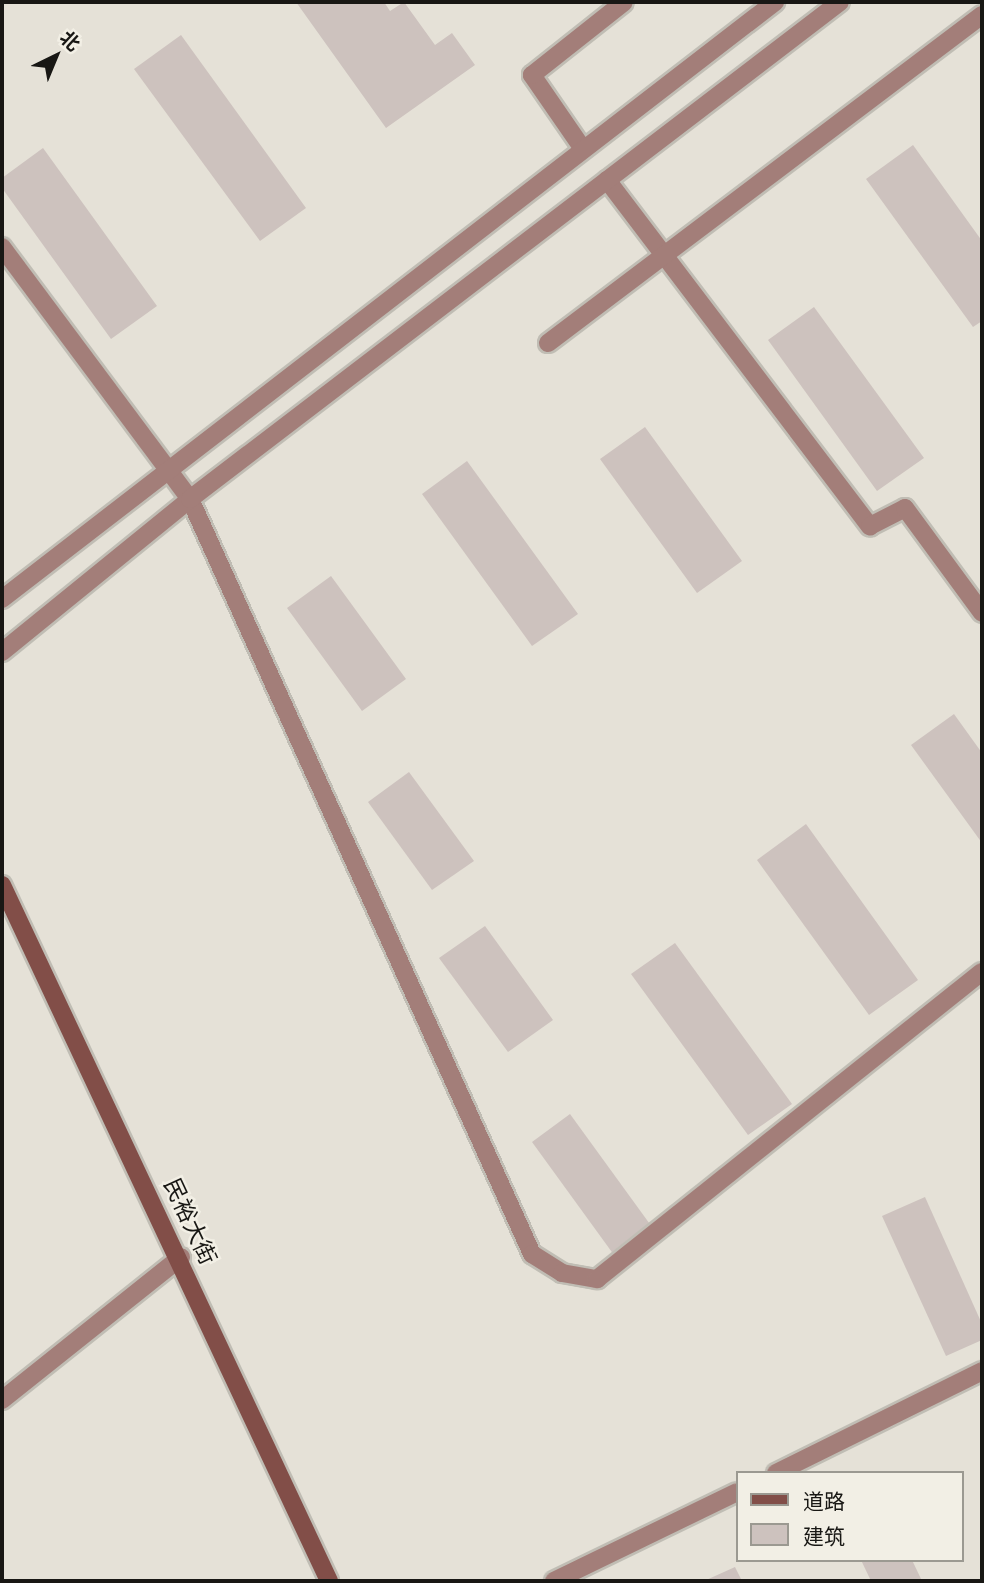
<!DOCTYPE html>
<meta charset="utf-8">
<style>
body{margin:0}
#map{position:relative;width:984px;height:1583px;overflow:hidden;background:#e5e1d7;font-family:"IBM Plex Sans","Noto Sans SC",sans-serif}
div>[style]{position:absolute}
.building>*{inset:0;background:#cdc2be}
.roads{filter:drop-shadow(2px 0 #c0bdb4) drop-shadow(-2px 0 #c0bdb4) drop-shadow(0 2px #c0bdb4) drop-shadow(0 -2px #c0bdb4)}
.minor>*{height:18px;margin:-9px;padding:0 9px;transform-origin:9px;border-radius:9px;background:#a37e79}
.tertiary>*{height:18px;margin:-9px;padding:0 9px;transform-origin:9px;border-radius:9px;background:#a37e79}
.secondary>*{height:18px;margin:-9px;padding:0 9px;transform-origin:9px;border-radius:9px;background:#824e48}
span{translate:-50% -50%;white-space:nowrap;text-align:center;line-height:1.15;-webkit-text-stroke:5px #f2efe5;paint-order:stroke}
.street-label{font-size:23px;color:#181714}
.frame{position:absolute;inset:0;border:4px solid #181714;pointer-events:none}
.legend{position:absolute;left:736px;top:1471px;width:228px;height:91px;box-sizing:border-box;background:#f2efe5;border:2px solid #9b9991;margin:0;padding:9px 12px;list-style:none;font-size:21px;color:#181714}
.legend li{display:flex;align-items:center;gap:14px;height:35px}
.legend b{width:35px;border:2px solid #9b9991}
.north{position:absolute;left:21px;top:21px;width:70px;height:70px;-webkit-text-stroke:5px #f2efe5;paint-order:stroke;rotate:43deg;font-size:19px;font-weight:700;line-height:28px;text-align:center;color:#181714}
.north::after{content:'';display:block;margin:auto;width:24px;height:32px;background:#181714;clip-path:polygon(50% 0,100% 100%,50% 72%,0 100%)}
</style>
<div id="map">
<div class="building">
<i style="clip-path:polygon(296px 2px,384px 2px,390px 11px,404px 2px,435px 45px,452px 33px,475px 65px,386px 128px)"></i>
<i style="clip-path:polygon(181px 35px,306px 208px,260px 241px,134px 69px)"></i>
<i style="clip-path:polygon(913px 145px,982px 241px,982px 321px,973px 327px,866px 179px)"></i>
<i style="clip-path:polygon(43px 148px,157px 306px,111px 339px,2px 188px,2px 178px)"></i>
<i style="clip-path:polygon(814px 307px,924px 458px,877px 491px,768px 340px)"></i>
<i style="clip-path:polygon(645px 427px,742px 561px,697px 593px,600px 459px)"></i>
<i style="clip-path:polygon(467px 461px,578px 614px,532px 646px,422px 494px)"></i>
<i style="clip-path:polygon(331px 576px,406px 679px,362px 711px,287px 608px)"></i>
<i style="clip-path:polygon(954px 714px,982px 753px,982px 843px,911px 745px)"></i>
<i style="clip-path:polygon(409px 772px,474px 861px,432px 890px,368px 802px)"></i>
<i style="clip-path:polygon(806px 824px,918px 980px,869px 1015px,757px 860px)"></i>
<i style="clip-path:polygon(485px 926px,553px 1020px,508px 1052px,439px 958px)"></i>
<i style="clip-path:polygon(675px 943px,792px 1104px,748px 1135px,631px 974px)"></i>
<i style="clip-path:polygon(570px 1114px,652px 1227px,614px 1255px,532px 1142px)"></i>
<i style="clip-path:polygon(925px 1197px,982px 1324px,982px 1340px,946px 1356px,882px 1216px)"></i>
<i style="clip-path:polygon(861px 1560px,912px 1560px,922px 1581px,871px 1581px)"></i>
<i style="clip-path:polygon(735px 1567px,742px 1581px,704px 1581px)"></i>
</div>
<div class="roads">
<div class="minor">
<i style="left:583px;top:149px;width:90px;rotate:-124.6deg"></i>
<i style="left:532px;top:75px;width:117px;rotate:-38.4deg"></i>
<i style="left:607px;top:180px;width:435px;rotate:52.8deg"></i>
<i style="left:870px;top:526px;width:39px;rotate:-27deg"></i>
<i style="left:905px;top:508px;width:130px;rotate:53.7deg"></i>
<i style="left:2px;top:247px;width:314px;rotate:53.3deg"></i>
<i style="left:190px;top:499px;width:829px;rotate:65.63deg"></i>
<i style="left:532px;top:1254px;width:36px;rotate:32deg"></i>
<i style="left:562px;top:1273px;width:36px;rotate:10deg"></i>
<i style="left:597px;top:1279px;width:492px;rotate:-38.6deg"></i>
<i style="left:548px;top:343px;width:544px;rotate:-37.08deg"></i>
<i style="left:2px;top:1400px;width:229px;rotate:-38.6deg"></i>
<i style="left:776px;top:1473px;width:230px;rotate:-26.3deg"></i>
<i style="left:554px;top:1581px;width:203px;rotate:-25.9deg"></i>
</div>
<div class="tertiary">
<i style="left:2px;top:599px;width:977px;rotate:-37.68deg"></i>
<i style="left:2px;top:652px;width:242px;rotate:-39.1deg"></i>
<i style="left:190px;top:499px;width:818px;rotate:-37.4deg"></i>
</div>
<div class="secondary">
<i style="left:2px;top:885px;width:769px;rotate:64.83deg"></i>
</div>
</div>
<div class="street-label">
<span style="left:191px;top:1221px;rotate:65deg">民裕大街</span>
</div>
<div class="frame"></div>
<ul class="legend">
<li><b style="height:9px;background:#824e48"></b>道路</li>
<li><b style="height:19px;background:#cdc2be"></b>建筑</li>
</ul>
<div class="north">北</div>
</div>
